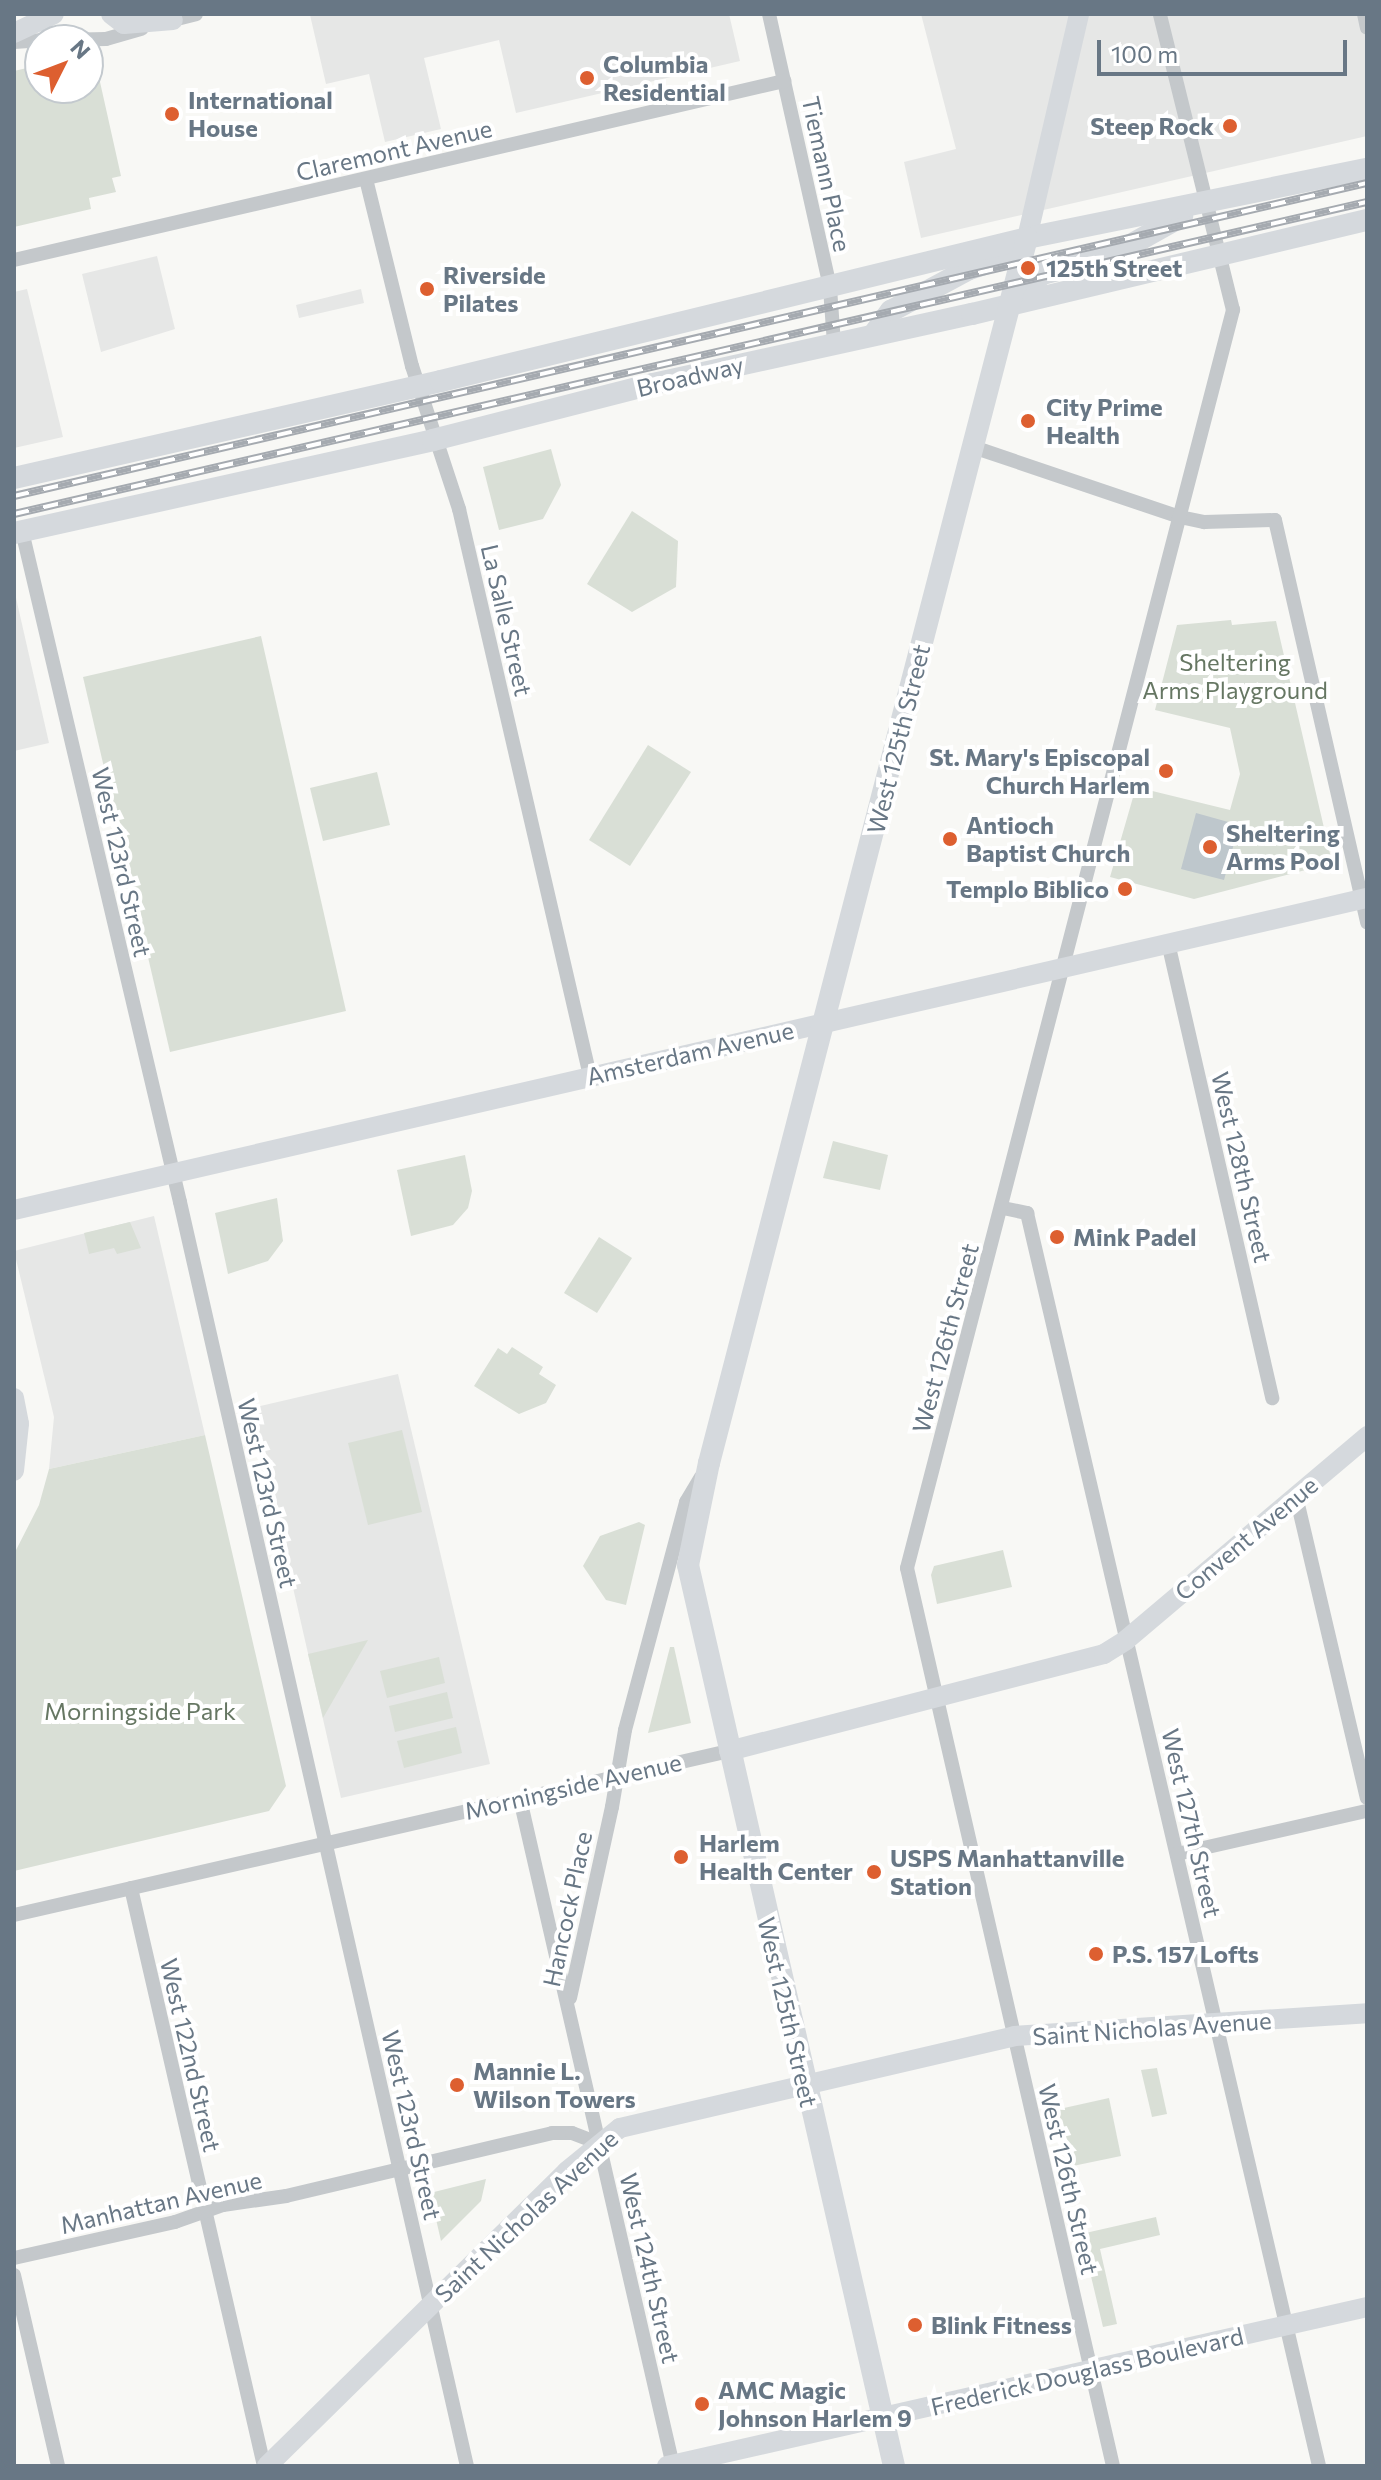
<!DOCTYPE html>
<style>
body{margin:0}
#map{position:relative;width:1381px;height:2480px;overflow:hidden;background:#f8f8f5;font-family:Commissioner,sans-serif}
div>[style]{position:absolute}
.built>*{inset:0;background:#e6e7e6}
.green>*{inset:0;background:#d9dfd6}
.water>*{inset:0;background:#bec7cc}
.street>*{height:14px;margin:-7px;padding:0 7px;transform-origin:7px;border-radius:7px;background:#c4c8cb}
.secondary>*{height:20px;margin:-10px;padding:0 10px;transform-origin:10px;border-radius:10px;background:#d5d9dd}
.primary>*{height:22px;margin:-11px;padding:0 11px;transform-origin:11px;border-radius:11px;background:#d5d9dd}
.rail>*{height:8px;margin-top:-4px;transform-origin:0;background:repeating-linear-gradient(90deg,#fff 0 15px,#a5aab0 0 30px);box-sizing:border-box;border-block:2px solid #a5aab0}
.dots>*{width:22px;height:22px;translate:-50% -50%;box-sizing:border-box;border:4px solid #fff;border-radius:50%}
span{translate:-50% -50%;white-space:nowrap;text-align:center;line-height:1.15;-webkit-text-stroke:8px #fff;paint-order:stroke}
.poi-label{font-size:24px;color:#687785;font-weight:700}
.left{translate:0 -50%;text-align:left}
.right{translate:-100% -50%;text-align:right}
.street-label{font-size:24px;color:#687785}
.park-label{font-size:24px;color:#667763}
.frame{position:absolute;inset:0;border:16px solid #687785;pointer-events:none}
.north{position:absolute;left:24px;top:24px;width:80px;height:80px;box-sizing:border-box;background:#fff;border:2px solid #c3c9ce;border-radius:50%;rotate:48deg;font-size:22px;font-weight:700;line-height:32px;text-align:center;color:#687785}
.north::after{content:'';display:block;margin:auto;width:28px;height:36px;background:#dd5f30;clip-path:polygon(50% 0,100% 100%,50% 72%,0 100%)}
.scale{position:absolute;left:1097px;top:40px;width:250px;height:36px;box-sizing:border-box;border:4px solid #687785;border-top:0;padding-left:10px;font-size:24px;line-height:28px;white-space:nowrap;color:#687785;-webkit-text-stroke:6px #fff;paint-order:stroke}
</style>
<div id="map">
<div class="built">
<i style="clip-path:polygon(729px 14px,740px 61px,516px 113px,499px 40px,424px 58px,441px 129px,385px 142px,369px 74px,326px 84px,310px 15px)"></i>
<i style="clip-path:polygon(921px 14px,1367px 14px,1367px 136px,921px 238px,904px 162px,956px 149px)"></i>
<i style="clip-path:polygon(157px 256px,175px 329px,101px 352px,82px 274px)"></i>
<i style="clip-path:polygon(27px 289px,63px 437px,14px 448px,14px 292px)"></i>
<i style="clip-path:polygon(361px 289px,364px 303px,299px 318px,296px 305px)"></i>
<i style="clip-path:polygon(14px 589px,49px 743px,14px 751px)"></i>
<i style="clip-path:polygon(154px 1216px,205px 1435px,49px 1469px,54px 1417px,14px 1251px)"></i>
<i style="clip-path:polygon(398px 1374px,490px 1764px,341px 1798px,252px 1408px)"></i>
</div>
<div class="green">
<i style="clip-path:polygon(88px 64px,96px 64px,121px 176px,112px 178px,116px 192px,89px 198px,91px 209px,14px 227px,14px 71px,40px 65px,40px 88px,88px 88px)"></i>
<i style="clip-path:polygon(551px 449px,561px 485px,543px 519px,499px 530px,483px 467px)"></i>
<i style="clip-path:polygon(632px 511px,678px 541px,676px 587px,632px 612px,587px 584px)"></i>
<i style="clip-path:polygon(1231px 620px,1232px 625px,1276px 621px,1331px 858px,1321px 866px,1194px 899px,1110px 877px,1136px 787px,1230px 810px,1240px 774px,1230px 728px,1155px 710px,1177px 625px)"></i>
<i style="clip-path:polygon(261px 636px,346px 1011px,170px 1052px,83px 677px)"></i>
<i style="clip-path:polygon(648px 745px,691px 772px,630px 866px,589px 840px)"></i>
<i style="clip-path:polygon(377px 772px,390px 825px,323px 841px,310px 788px)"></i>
<i style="clip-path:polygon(833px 1141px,888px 1155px,880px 1190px,823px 1178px)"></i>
<i style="clip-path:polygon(465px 1155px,472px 1191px,468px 1208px,453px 1225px,411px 1236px,397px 1170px)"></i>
<i style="clip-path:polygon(277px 1198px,283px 1241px,268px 1261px,228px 1274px,215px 1213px)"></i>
<i style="clip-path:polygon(130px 1222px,141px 1248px,117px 1254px,114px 1248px,89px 1254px,84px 1233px)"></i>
<i style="clip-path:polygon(599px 1237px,632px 1258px,597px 1313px,564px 1293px)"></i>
<i style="clip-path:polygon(512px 1347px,543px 1367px,539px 1374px,556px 1385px,546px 1403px,519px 1414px,474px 1386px,498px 1348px,507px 1354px)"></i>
<i style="clip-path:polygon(402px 1430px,422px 1512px,368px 1525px,348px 1443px)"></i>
<i style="clip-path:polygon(205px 1435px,286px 1786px,269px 1811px,14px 1871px,14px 1554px,39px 1505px,49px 1469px)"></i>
<i style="clip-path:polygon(639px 1522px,645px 1525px,626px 1605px,606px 1600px,583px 1566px,600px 1536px)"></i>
<i style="clip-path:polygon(1003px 1550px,1012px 1587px,937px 1604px,931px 1575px,934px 1566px)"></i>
<i style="clip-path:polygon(368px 1640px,323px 1718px,308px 1654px)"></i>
<i style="clip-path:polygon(670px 1647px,674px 1647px,691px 1723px,648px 1733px)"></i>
<i style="clip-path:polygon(439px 1657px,445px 1683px,387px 1698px,380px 1671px)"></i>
<i style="clip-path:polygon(447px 1692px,453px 1718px,395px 1732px,389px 1706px)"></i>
<i style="clip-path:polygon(456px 1727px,462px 1753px,404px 1768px,397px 1741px)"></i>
<i style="clip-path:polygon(1157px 2068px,1167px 2114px,1152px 2117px,1141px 2070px)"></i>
<i style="clip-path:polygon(1109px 2098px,1121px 2156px,1068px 2167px,1055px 2110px)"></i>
<i style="clip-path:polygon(486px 2179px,481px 2201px,441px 2241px,430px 2193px)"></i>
<i style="clip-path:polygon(1156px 2217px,1160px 2235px,1100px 2249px,1117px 2324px,1103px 2327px,1081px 2234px)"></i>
</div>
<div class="water">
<i style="clip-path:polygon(1196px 813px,1239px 825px,1224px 880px,1181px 869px)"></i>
</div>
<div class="street">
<i style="left:769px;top:14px;width:281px;rotate:77.4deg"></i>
<i style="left:830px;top:288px;width:56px;rotate:85.9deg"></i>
<i style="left:1364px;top:14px;width:14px;rotate:78deg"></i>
<i style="left:165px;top:22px;width:32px;rotate:-14deg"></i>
<i style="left:59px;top:40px;width:47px;rotate:-1.2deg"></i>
<i style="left:106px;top:39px;width:37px;rotate:-16deg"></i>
<i style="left:14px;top:42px;width:26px;rotate:-4deg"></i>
<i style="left:366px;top:179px;width:193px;rotate:76.2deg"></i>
<i style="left:412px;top:366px;width:151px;rotate:71.8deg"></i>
<i style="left:459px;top:509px;width:582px;rotate:76.99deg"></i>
<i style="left:14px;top:260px;width:791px;rotate:-13.09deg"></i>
<i style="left:973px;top:447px;width:219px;rotate:18.7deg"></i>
<i style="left:1180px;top:517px;width:25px;rotate:12deg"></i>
<i style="left:1204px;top:522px;width:71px;rotate:-1.6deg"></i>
<i style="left:1275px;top:520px;width:413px;rotate:77.1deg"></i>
<i style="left:22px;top:531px;width:689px;rotate:76.75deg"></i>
<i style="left:180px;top:1202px;width:1296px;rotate:77.21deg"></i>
<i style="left:1169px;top:947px;width:463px;rotate:77.1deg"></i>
<i style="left:1003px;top:1208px;width:25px;rotate:12deg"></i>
<i style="left:1027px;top:1213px;width:1287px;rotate:76.88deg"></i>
<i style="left:1296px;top:1496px;width:310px;rotate:76.8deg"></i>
<i style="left:520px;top:1799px;width:684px;rotate:77.08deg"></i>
<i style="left:1177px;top:1854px;width:195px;rotate:-12.8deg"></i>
<i style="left:131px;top:1888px;width:593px;rotate:77.04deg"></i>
<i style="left:14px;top:1915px;width:734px;rotate:-12.92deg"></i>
<i style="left:570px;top:1998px;width:196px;rotate:-77.6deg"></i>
<i style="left:612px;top:1807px;width:78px;rotate:-80.4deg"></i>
<i style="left:625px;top:1730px;width:236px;rotate:-75deg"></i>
<i style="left:686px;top:1502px;width:29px;rotate:-59deg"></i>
<i style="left:14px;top:2258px;width:165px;rotate:-12.6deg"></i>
<i style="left:175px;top:2222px;width:51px;rotate:-19.5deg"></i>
<i style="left:223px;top:2205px;width:64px;rotate:-8.1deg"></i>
<i style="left:286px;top:2196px;width:273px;rotate:-13.3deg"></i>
<i style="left:552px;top:2133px;width:20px"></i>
<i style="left:572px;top:2133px;width:28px;rotate:21deg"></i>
<i style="left:14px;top:2275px;width:196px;rotate:77deg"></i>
<i style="left:1113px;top:2466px;width:921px;rotate:-102.92deg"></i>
<i style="left:907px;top:1568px;width:1300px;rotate:-75.47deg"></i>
<i style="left:1233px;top:310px;width:305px;rotate:-103.9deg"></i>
</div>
<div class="secondary">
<i style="left:111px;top:14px;width:16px;rotate:38deg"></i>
<i style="left:124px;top:24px;width:49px;rotate:-4.7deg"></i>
<i style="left:14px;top:33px;width:44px;rotate:-25.4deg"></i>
<i style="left:1027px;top:238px;width:230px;rotate:-76.9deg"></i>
<i style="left:14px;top:1210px;width:1389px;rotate:-12.99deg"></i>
<i style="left:14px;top:1398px;width:26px;rotate:79deg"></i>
<i style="left:19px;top:1424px;width:47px;rotate:96.1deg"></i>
<i style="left:729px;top:1751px;width:387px;rotate:-14.5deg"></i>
<i style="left:1104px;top:1654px;width:26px;rotate:-32deg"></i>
<i style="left:1126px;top:1640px;width:316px;rotate:-40.2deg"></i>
<i style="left:267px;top:2466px;width:421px;rotate:-44.5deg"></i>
<i style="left:567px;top:2171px;width:68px;rotate:-39.1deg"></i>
<i style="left:620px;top:2128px;width:405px;rotate:-13.1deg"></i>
<i style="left:1014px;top:2036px;width:354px;rotate:-3.7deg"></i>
<i style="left:667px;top:2466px;width:718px;rotate:-12.8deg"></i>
</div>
<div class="primary">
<i style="left:1014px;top:302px;width:40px;rotate:-45deg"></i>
<i style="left:1042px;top:274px;width:69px;rotate:-14.2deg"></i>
<i style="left:1109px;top:257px;width:84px;rotate:-29.3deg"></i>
<i style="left:874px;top:334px;width:29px;rotate:-54deg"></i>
<i style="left:891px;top:311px;width:89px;rotate:-28.3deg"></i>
<i style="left:969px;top:269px;width:42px;rotate:-18deg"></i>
<i style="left:1009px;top:256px;width:8px;rotate:-45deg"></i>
<i style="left:14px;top:478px;width:438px;rotate:-12.8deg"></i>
<i style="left:441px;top:381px;width:603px;rotate:-13.71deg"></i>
<i style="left:1027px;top:238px;width:347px;rotate:-11.5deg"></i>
<i style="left:14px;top:533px;width:429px;rotate:-12.5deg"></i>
<i style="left:433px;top:440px;width:227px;rotate:-14.3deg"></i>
<i style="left:653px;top:384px;width:327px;rotate:-12.4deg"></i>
<i style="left:972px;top:314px;width:406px;rotate:-13.4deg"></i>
<i style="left:894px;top:2466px;width:924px;rotate:-102.88deg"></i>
<i style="left:688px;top:1565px;width:104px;rotate:-78.4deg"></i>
<i style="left:709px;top:1463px;width:1266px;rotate:-75.45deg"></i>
</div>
<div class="rail">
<i style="left:14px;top:496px;width:1389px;rotate:-13.03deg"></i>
<i style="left:14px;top:514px;width:1389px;rotate:-12.99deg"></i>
</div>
<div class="dots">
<i style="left:587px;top:78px;background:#dd5f30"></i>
<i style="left:172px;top:114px;background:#dd5f30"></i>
<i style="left:1230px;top:126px;background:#dd5f30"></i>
<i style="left:1028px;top:268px;background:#dd5f30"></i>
<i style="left:427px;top:289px;background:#dd5f30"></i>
<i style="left:1028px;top:421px;background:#dd5f30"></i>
<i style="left:1166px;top:771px;background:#dd5f30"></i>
<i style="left:950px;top:839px;background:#dd5f30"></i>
<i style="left:1210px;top:847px;background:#dd5f30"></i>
<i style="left:1125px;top:889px;background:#dd5f30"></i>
<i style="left:1057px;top:1237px;background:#dd5f30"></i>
<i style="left:681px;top:1857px;background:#dd5f30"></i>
<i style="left:874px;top:1872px;background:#dd5f30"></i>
<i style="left:1096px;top:1954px;background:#dd5f30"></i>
<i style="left:457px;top:2085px;background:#dd5f30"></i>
<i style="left:915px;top:2325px;background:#dd5f30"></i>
<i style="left:702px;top:2404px;background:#dd5f30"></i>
</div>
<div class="poi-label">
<span class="left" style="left:603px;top:78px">Columbia<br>Residential</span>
<span class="left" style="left:188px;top:114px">International<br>House</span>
<span class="right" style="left:1214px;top:126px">Steep Rock</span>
<span class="left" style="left:1046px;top:268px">125th Street</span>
<span class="left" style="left:443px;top:289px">Riverside<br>Pilates</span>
<span class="left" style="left:1046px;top:421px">City Prime<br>Health</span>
<span class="right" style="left:1150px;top:771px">St. Mary's Episcopal<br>Church Harlem</span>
<span class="left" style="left:966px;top:839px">Antioch<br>Baptist Church</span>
<span class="left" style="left:1226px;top:847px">Sheltering<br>Arms Pool</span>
<span class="right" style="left:1109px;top:889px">Templo Biblico</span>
<span class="left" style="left:1073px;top:1237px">Mink Padel</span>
<span class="left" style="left:699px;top:1857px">Harlem<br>Health Center</span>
<span class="left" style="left:890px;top:1872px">USPS Manhattanville<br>Station</span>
<span class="left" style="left:1112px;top:1954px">P.S. 157 Lofts</span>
<span class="left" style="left:473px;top:2085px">Mannie L.<br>Wilson Towers</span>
<span class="left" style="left:931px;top:2325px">Blink Fitness</span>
<span class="left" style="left:718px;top:2404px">AMC Magic<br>Johnson Harlem 9</span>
</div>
<div class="street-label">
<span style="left:394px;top:150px;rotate:-13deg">Claremont Avenue</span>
<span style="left:827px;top:174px;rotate:78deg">Tiemann Place</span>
<span style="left:690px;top:376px;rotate:-13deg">Broadway</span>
<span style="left:507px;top:620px;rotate:77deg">La Salle Street</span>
<span style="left:898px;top:739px;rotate:-76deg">West 125th Street</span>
<span style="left:122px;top:862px;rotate:77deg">West 123rd Street</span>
<span style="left:690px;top:1053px;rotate:-13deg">Amsterdam Avenue</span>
<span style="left:1242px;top:1167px;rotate:77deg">West 128th Street</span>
<span style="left:945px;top:1338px;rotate:-75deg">West 126th Street</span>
<span style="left:268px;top:1493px;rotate:77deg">West 123rd Street</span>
<span style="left:1246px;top:1538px;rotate:-40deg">Convent Avenue</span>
<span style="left:573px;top:1786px;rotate:-13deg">Morningside Avenue</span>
<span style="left:1192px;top:1823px;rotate:77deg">West 127th Street</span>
<span style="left:567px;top:1909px;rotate:-78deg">Hancock Place</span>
<span style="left:788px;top:2012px;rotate:77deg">West 125th Street</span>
<span style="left:1152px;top:2028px;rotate:-4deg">Saint Nicholas Avenue</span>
<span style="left:191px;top:2055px;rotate:77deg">West 122nd Street</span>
<span style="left:412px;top:2125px;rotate:77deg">West 123rd Street</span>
<span style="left:1069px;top:2179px;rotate:77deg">West 126th Street</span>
<span style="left:161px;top:2202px;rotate:-13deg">Manhattan Avenue</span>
<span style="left:526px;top:2216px;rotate:-43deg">Saint Nicholas Avenue</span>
<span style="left:650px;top:2268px;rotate:77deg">West 124th Street</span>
<span style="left:1087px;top:2371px;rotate:-13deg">Frederick Douglass Boulevard</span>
</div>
<div class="park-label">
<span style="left:1235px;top:676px">Sheltering<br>Arms Playground</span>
<span style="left:140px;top:1711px">Morningside Park</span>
</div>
<div class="frame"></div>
<div class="north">N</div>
<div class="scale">100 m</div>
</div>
